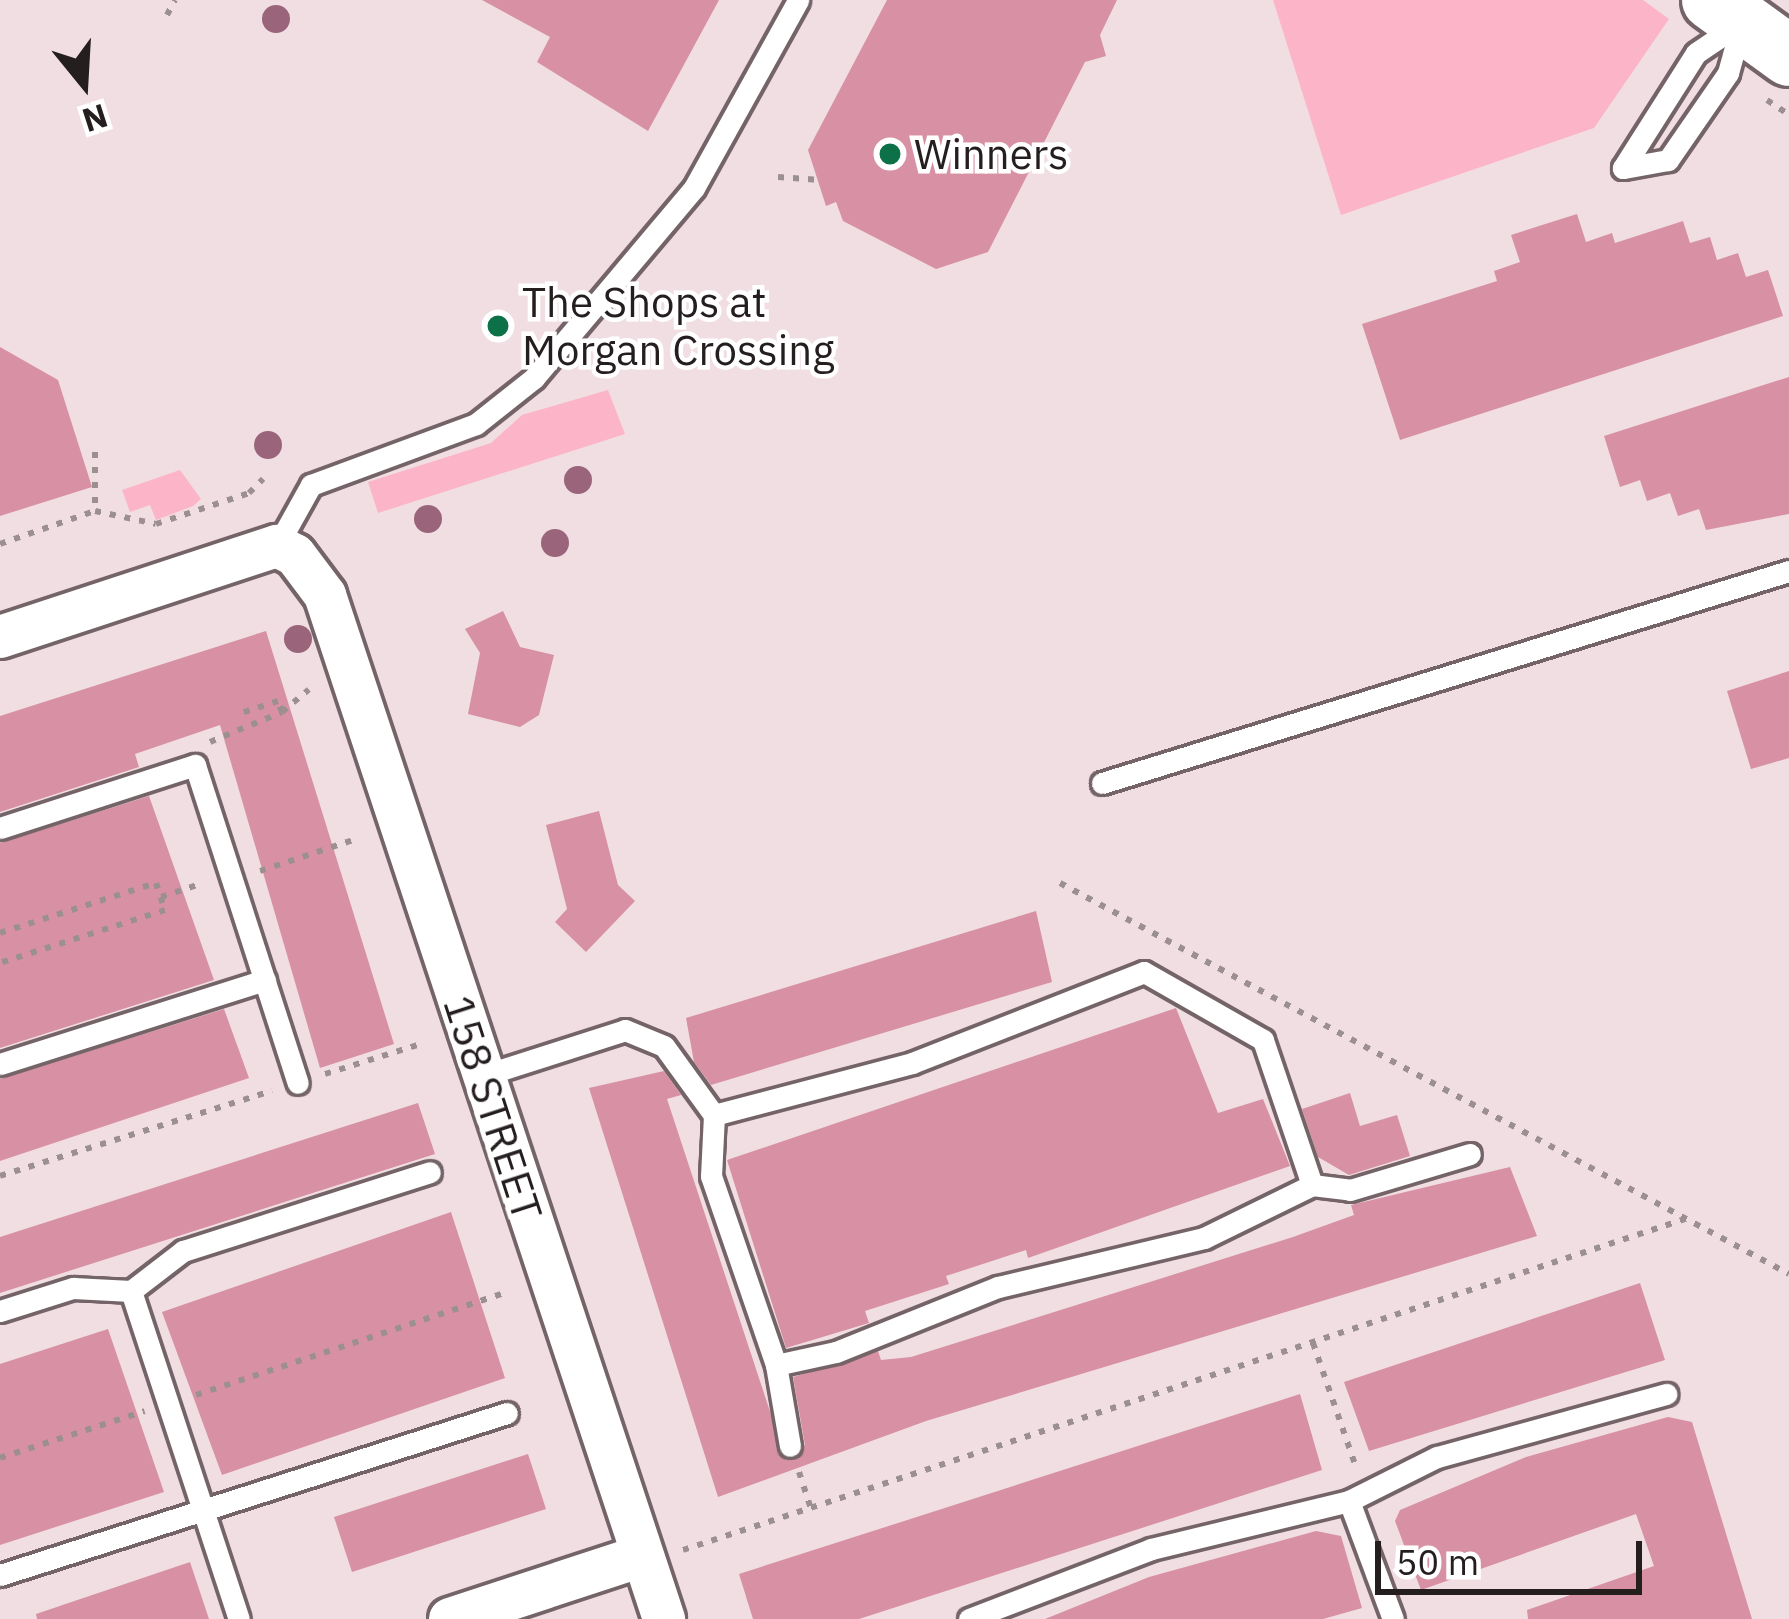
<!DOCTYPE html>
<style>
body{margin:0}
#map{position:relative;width:1789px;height:1619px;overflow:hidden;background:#f1dee3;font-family:"IBM Plex Sans",sans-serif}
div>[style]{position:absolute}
.green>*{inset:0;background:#fcb4c8}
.building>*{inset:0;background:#d790a4}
.path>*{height:6px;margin-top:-3px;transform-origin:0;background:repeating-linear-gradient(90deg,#9c8f92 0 6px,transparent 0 15px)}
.roads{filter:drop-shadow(3px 0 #746468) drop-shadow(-3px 0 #746468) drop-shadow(0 3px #746468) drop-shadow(0 -3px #746468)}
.lane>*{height:21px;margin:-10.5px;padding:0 10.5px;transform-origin:10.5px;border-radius:10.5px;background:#fff}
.street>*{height:42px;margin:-21px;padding:0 21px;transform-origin:21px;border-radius:21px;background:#fff}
.secondary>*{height:60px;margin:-30px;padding:0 30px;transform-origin:30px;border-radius:30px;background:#fff}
.trees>*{width:28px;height:28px;margin:-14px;border-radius:50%;background:#9a647b}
.dots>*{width:33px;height:33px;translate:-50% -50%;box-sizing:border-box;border:6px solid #fff;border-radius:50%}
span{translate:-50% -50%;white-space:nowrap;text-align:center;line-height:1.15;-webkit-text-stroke:9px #fff;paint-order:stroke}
.poi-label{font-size:42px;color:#241e1f}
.left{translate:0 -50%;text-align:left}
.street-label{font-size:42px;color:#241e1f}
.north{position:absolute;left:24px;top:24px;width:120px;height:120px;-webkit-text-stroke:9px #fff;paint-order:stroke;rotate:162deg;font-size:33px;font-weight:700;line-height:48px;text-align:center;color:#241e1f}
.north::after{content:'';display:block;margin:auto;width:42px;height:54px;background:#241e1f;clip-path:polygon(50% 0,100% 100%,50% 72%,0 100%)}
.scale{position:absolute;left:1375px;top:1541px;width:267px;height:54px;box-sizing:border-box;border:6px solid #241e1f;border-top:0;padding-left:15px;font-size:36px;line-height:42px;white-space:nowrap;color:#241e1f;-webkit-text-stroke:9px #fff;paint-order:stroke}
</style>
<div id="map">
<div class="green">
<i style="clip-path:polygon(1273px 0,1643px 0,1669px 19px,1594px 128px,1341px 215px)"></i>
<i style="clip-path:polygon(608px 390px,625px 434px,378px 513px,368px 482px,491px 443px,522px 415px)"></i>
<i style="clip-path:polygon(180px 470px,201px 499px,193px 506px,156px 520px,150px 505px,130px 512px,122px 490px)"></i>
</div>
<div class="building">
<i style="clip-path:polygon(482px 0,719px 0,648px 131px,537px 62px,550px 37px)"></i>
<i style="clip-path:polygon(887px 0,1117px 0,1100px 35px,1106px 56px,1085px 62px,988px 252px,936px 269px,843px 221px,836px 202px,826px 206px,808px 150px)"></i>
<i style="clip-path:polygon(1577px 214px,1586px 242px,1612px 233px,1615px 243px,1683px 221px,1690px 243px,1710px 237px,1717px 260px,1738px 253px,1746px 277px,1768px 270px,1783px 316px,1400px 440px,1362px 324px,1497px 281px,1494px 271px,1520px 262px,1511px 235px)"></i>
<i style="clip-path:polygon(0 347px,58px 380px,92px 487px,0 516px)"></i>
<i style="clip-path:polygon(1789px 377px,1789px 514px,1706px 530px,1699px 509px,1678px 516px,1670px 493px,1647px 501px,1640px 480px,1620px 487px,1604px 436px)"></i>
<i style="clip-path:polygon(503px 611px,520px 647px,554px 655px,539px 715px,520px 727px,468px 714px,480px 653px,465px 629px)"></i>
<i style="clip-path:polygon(266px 631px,394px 1044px,320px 1068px,220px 725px,135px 754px,139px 767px,0 812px,0 716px)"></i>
<i style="clip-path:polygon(1789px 671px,1789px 758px,1751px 769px,1727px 691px)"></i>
<i style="clip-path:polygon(149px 796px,214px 980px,0 1048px,0 843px)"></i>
<i style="clip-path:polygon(599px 811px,618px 885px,635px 901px,586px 952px,555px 922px,567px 909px,546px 825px)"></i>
<i style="clip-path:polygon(1036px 911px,1052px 982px,711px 1085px,694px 1062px,686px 1018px)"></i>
<i style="clip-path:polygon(1176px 1008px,1218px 1113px,1263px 1099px,1290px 1166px,1028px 1258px,1026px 1250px,946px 1276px,949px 1284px,865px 1311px,869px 1323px,786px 1348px,727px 1160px)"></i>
<i style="clip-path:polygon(224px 1009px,249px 1078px,0 1161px,0 1079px)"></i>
<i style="clip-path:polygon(664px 1071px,681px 1095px,667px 1099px,786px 1460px,805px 1445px,793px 1377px,878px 1351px,881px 1360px,911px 1357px,1293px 1237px,1354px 1215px,1351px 1205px,1510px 1167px,1537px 1236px,926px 1421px,718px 1497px,589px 1088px)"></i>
<i style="clip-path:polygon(1350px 1093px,1360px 1126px,1397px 1115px,1410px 1156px,1349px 1175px,1318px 1157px,1302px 1109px)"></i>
<i style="clip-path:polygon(418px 1103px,435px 1154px,0 1293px,0 1237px)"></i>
<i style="clip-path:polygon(451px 1212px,505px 1378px,222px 1475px,162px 1312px)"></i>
<i style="clip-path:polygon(1640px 1283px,1665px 1360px,1369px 1451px,1344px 1382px)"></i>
<i style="clip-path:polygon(108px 1329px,164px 1492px,0 1545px,0 1364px)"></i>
<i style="clip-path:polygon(1300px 1394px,1322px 1470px,859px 1619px,753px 1619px,739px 1574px)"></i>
<i style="clip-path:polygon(1668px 1417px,1692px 1422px,1752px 1619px,1528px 1619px,1527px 1610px,1654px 1566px,1636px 1514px,1421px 1590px,1395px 1521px,1400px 1510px,1526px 1457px)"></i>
<i style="clip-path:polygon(528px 1454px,546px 1509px,352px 1572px,334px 1517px)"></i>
<i style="clip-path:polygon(1316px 1531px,1341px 1536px,1362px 1608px,1323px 1619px,1045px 1619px,1149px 1577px)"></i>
<i style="clip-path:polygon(190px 1562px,209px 1619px,37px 1619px,36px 1614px)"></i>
</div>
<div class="path">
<i style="left:167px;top:15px;width:17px;rotate:-62deg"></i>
<i style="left:1767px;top:100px;width:27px;rotate:34deg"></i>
<i style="left:778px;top:177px;width:39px;rotate:4deg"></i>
<i style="left:95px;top:452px;width:59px;rotate:90deg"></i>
<i style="left:0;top:544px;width:101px;rotate:-19.2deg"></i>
<i style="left:95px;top:511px;width:62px;rotate:12deg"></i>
<i style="left:156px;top:524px;width:98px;rotate:-18.4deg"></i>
<i style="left:249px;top:493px;width:20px;rotate:-45deg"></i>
<i style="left:282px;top:712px;width:35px;rotate:-40deg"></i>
<i style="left:210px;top:742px;width:78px;rotate:-22.6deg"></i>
<i style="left:282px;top:712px;width:12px;rotate:-110deg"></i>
<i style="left:278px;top:701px;width:39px;rotate:162deg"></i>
<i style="left:260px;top:871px;width:104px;rotate:-18.4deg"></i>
<i style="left:1060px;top:883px;width:827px;rotate:28.21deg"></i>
<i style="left:161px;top:897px;width:44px;rotate:-18.4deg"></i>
<i style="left:0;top:933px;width:164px;rotate:-17.8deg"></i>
<i style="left:156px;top:883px;width:28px;rotate:72deg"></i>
<i style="left:165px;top:910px;width:173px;rotate:162.2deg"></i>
<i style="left:325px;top:1074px;width:104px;rotate:-17.4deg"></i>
<i style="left:0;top:1176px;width:285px;rotate:-17.4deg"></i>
<i style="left:1313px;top:1343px;width:134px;rotate:70.9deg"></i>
<i style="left:196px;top:1395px;width:325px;rotate:-18.3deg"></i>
<i style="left:0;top:1458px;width:152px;rotate:-18deg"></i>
<i style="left:799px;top:1472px;width:39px;rotate:72deg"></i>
<i style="left:683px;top:1550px;width:1058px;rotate:-18.28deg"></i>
</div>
<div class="roads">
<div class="lane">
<i style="left:1742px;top:22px;width:53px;rotate:105.4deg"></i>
<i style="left:1728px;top:73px;width:106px;rotate:124.6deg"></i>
<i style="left:1668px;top:160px;width:46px;rotate:169.9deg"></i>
<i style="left:1623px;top:168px;width:136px;rotate:-57.6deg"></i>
<i style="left:1696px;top:53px;width:55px;rotate:-34deg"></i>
<i style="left:277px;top:546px;width:70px;rotate:-60.9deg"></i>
<i style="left:311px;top:485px;width:176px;rotate:-20.3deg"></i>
<i style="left:476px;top:424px;width:74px;rotate:-38.4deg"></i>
<i style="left:534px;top:378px;width:248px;rotate:-49.9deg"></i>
<i style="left:694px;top:188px;width:215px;rotate:-61deg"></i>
<i style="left:1102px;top:783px;width:719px;rotate:-17.15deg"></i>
<i style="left:0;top:828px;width:205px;rotate:-17.9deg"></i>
<i style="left:195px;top:765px;width:334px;rotate:72.1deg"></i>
<i style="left:0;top:1064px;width:278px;rotate:-17.6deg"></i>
<i style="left:482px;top:1076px;width:150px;rotate:-17.8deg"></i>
<i style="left:625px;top:1030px;width:42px;rotate:22.3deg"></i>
<i style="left:664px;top:1046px;width:85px;rotate:54.1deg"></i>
<i style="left:714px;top:1115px;width:61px;rotate:92.8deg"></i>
<i style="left:711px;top:1176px;width:200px;rotate:71deg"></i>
<i style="left:776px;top:1365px;width:61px;rotate:-12.2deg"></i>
<i style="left:836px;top:1352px;width:175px;rotate:-21.9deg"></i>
<i style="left:998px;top:1287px;width:212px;rotate:-13.4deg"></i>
<i style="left:1204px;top:1238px;width:120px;rotate:-26.1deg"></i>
<i style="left:1312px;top:1185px;width:38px;rotate:7deg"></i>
<i style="left:1350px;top:1190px;width:125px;rotate:-16.7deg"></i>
<i style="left:714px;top:1115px;width:205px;rotate:-14.7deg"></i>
<i style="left:912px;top:1063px;width:249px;rotate:-21.4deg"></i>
<i style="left:1144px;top:972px;width:137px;rotate:29.7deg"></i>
<i style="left:1263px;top:1040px;width:153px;rotate:71.3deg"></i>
<i style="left:131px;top:1291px;width:345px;rotate:71.8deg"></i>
<i style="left:0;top:1311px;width:77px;rotate:-17.5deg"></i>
<i style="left:73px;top:1288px;width:58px;rotate:3deg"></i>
<i style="left:131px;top:1291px;width:66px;rotate:-37.6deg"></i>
<i style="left:183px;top:1251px;width:259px;rotate:-17.7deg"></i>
<i style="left:776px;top:1365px;width:82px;rotate:80.2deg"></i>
<i style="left:1349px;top:1501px;width:98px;rotate:-26.6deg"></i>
<i style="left:1437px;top:1457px;width:238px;rotate:-15.4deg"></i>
<i style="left:0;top:1575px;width:532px;rotate:-17.72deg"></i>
<i style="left:969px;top:1619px;width:195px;rotate:-21deg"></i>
<i style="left:1151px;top:1549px;width:204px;rotate:-13.6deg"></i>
<i style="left:1349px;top:1501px;width:126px;rotate:69.6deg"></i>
</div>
<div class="street">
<i style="left:0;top:637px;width:292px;rotate:-18.2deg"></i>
<i style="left:277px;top:546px;width:20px;rotate:27deg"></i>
<i style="left:295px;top:555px;width:50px;rotate:53.1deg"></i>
<i style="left:325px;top:595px;width:1079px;rotate:71.68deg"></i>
<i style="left:450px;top:1619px;width:202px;rotate:-18.2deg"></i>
</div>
<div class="secondary">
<i style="left:1712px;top:0;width:95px;rotate:36deg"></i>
</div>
</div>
<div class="trees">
<i style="left:276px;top:19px"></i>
<i style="left:268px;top:445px"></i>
<i style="left:578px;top:480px"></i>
<i style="left:428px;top:519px"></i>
<i style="left:555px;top:543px"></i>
<i style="left:298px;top:639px"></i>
</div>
<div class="dots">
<i style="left:890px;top:154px;background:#0d7148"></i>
<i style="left:498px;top:326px;background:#0d7148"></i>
</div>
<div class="poi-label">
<span class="left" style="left:914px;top:154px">Winners</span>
<span class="left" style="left:522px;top:326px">The Shops at<br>Morgan Crossing</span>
</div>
<div class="street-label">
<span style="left:493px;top:1108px;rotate:72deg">158 STREET</span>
</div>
<div class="north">N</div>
<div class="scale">50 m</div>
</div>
